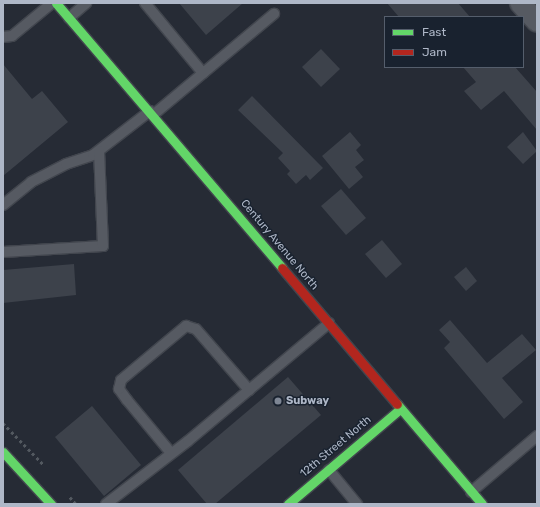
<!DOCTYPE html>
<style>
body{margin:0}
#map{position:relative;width:540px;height:507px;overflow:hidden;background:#262b35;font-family:Rubik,sans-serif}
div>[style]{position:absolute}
.building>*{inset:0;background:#3d424b}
.path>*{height:2.5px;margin-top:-1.25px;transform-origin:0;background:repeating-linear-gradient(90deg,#535960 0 3px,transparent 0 6px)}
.roads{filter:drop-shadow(1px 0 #42464e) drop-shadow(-1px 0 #42464e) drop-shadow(0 1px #42464e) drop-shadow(0 -1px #42464e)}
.lane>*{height:10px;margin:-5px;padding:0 5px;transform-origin:5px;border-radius:5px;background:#565a62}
.street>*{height:20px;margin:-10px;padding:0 10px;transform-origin:10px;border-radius:10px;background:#565a62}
.fast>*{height:9px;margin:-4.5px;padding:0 4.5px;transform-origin:4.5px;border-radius:4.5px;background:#63d668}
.jam>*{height:9px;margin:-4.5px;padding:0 4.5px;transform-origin:4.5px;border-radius:4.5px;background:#b3261e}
.dots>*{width:11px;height:11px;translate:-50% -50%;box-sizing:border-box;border:2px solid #19222f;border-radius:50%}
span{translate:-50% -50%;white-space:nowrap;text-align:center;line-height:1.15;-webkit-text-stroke:3px #19222f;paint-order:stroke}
.street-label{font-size:11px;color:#aeb7c7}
.poi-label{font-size:11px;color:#aeb7c7;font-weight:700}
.left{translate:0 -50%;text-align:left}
.frame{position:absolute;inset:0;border:4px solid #aeb7c7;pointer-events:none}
.legend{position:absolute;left:384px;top:16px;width:140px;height:52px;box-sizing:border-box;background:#19222f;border:1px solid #555e6c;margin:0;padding:5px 7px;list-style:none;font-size:12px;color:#aeb7c7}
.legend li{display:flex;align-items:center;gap:8px;height:20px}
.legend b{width:20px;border:1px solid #555e6c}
</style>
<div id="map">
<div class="building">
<i style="clip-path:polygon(179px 3px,243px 3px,206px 35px)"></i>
<i style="clip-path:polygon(387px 3px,458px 3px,470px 17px,399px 17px)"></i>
<i style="clip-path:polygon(321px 49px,340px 69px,321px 87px,302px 67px)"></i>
<i style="clip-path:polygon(3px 64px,32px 99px,42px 91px,68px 122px,3px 176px)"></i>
<i style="clip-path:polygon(463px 67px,515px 67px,537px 92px,537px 130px,504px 91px,481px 110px,464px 91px,476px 82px)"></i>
<i style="clip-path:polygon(252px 96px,323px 168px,310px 180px,306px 175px,296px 184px,287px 174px,290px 171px,278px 158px,283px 153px,238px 110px)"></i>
<i style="clip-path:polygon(350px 132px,361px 145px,356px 150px,364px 160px,355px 167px,363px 177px,349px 189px,322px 156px)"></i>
<i style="clip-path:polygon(523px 132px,537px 151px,523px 164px,507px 147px)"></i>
<i style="clip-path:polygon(341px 189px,366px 218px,346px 235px,321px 206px)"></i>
<i style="clip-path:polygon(382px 240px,402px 264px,386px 278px,365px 254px)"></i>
<i style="clip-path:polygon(74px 264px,76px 295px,3px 303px,3px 270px)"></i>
<i style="clip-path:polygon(466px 267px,477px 281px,466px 291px,454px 277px)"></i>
<i style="clip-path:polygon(450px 320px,487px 363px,522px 334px,536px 350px,502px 378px,523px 402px,504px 419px,444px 348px,450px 342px,439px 330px)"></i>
<i style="clip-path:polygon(288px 377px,321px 415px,215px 504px,207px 504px,178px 470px)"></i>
<i style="clip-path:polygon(92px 406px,141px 465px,104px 496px,55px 437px)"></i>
</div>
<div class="path">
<i style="left:3px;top:423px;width:57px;rotate:45.7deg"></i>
<i style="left:70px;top:497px;width:9px;rotate:49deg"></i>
</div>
<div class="roads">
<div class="lane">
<i style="left:145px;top:3px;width:91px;rotate:50.4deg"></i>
<i style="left:69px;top:18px;width:23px;rotate:-41deg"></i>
<i style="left:3px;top:37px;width:9px;rotate:-6deg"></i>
<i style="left:12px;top:36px;width:52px;rotate:-39.5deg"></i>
<i style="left:153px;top:115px;width:158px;rotate:-39.9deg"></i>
<i style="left:3px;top:205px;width:36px;rotate:-39deg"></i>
<i style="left:31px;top:182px;width:39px;rotate:-27deg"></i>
<i style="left:66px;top:164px;width:28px;rotate:-18deg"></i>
<i style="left:93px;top:155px;width:72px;rotate:-37.7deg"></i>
<i style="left:3px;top:252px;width:100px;rotate:-3.4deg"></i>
<i style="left:103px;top:246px;width:95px;rotate:-92.4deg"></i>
<i style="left:171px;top:453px;width:69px;rotate:-129.7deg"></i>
<i style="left:127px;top:400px;width:14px;rotate:-126deg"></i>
<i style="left:119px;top:389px;width:9px;rotate:-77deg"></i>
<i style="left:121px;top:380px;width:85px;rotate:-39.7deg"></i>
<i style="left:186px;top:326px;width:10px;rotate:17deg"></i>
<i style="left:196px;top:329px;width:81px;rotate:49deg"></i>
<i style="left:329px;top:470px;width:44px;rotate:50.5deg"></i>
<i style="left:471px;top:492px;width:87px;rotate:-40.3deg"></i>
<i style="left:106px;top:504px;width:103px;rotate:-37.5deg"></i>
<i style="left:188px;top:441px;width:184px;rotate:-39.9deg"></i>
</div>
<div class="street">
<i style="left:520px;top:3px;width:25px;rotate:48deg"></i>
</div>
<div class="fast">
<i style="left:56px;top:3px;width:348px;rotate:49.5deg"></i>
<i style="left:397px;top:404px;width:131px;rotate:49.6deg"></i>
<i style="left:3px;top:452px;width:71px;rotate:47.3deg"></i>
<i style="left:288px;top:504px;width:147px;rotate:-40.3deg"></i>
</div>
<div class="jam">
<i style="left:282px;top:268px;width:178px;rotate:49.8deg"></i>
</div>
</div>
<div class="dots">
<i style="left:278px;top:401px;background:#7e8694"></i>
</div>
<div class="street-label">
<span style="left:279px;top:245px;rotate:50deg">Century Avenue North</span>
<span style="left:336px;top:447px;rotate:-40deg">12th Street North</span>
</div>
<div class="poi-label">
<span class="left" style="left:286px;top:401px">Subway</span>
</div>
<div class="frame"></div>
<ul class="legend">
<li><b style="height:5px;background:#63d668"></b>Fast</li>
<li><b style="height:5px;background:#b3261e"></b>Jam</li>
</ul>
</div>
